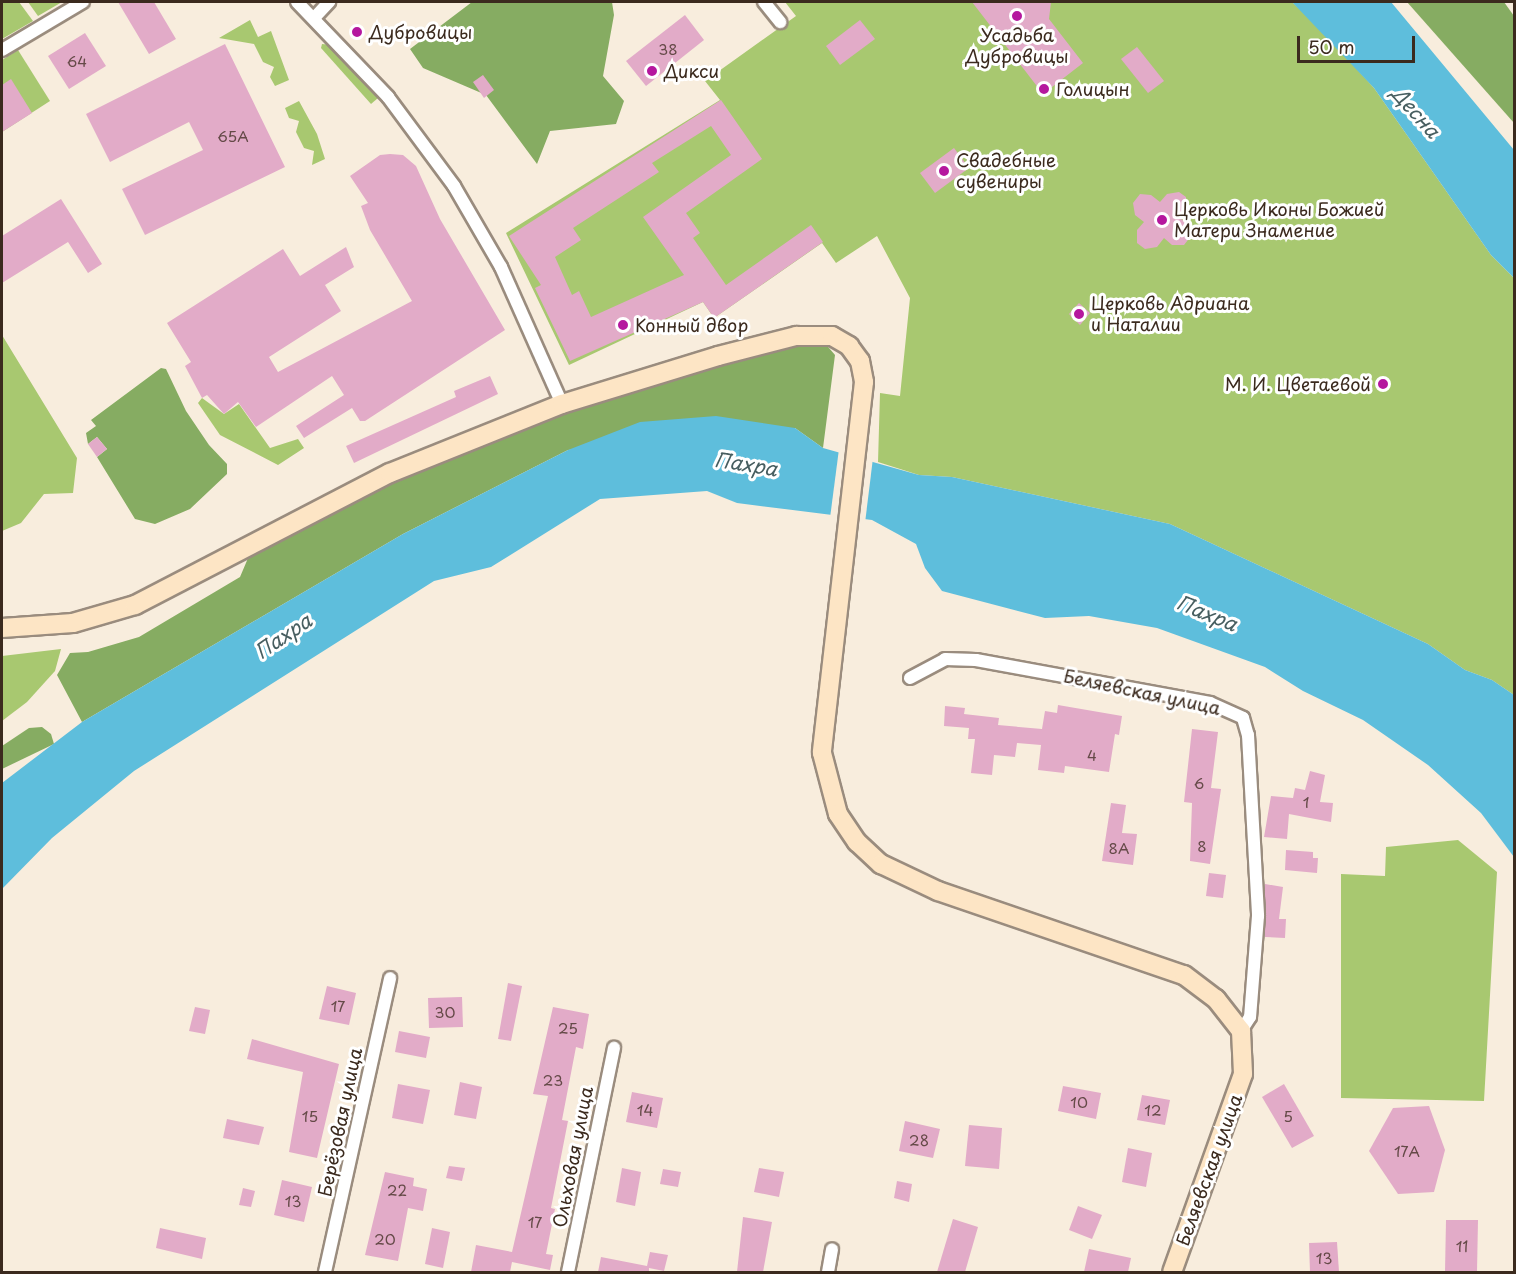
<!DOCTYPE html>
<meta charset="utf-8">
<style>
body{margin:0}
#map{position:relative;width:1516px;height:1274px;overflow:hidden;background:#f8eddd;font-family:"Playpen Sans",sans-serif}
div>[style]{position:absolute}
.green>*{inset:0;background:#a8c870}
.forest>*{inset:0;background:#86ac62}
.water>*{inset:0;background:#5ebedc}
.pier>*{inset:0;background:#f8eddd}
.building>*{inset:0;background:#e2abc8}
.roads{filter:drop-shadow(2px 0 #9a8c7e) drop-shadow(-2px 0 #9a8c7e) drop-shadow(0 2px #9a8c7e) drop-shadow(0 -2px #9a8c7e)}
.street>*{height:12px;margin:-6px;padding:0 6px;transform-origin:6px;border-radius:6px;background:#fff}
.secondary>*{height:18px;margin:-9px;padding:0 9px;transform-origin:9px;border-radius:9px;background:#fde5c5}
.dots>*{width:16px;height:16px;translate:-50% -50%;box-sizing:border-box;border:3px solid #fff;border-radius:50%}
span{translate:-50% -50%;white-space:nowrap;text-align:center;line-height:1.15;-webkit-text-stroke:6px #fff;paint-order:stroke}
.number-label{font-size:15px;color:#654a48}
.number-label span{-webkit-text-stroke-width:0}
.poi-label{font-size:18px;color:#3b2a1e}
.left{translate:0 -50%;text-align:left}
.right{translate:-100% -50%;text-align:right}
.street-label{font-size:18px;color:#3b2a1e}
.water-label{font-size:20px;color:#475e60;font-style:italic}
.frame{position:absolute;inset:0;border:3px solid #3b2a1e;pointer-events:none}
.scale{position:absolute;left:1297px;top:36px;width:118px;height:27px;box-sizing:border-box;border:3px solid #3b2a1e;border-top:0;padding-left:8px;font-size:18px;line-height:21px;white-space:nowrap;color:#3b2a1e;-webkit-text-stroke:4px #fff;paint-order:stroke}
</style>
<div id="map">
<div class="green">
<i style="clip-path:polygon(2px 2px,19px 2px,33px 21px,2px 39px)"></i>
<i style="clip-path:polygon(28px 2px,62px 2px,38px 16px)"></i>
<i style="clip-path:polygon(785px 2px,1292px 2px,1315px 23px,1374px 88px,1491px 255px,1514px 278px,1514px 695px,1492px 680px,1465px 670px,1428px 644px,1170px 524px,952px 477px,919px 475px,878px 462px,880px 393px,900px 396px,910px 298px,877px 236px,836px 263px,822px 243px,714px 318px,703px 302px,569px 365px,506px 233px,720px 100px,705px 81px,796px 16px)"></i>
<i style="clip-path:polygon(250px 20px,258px 37px,271px 31px,289px 80px,275px 86px,270px 77px,274px 67px,263px 62px,254px 44px,219px 38px)"></i>
<i style="clip-path:polygon(322px 44px,332px 45px,378px 98px,371px 104px,321px 48px)"></i>
<i style="clip-path:polygon(18px 50px,50px 101px,2px 132px,2px 60px)"></i>
<i style="clip-path:polygon(299px 101px,317px 134px,325px 159px,312px 165px,314px 151px,304px 148px,296px 132px,299px 121px,289px 118px,285px 108px)"></i>
<i style="clip-path:polygon(2px 335px,77px 458px,73px 493px,44px 494px,21px 523px,2px 531px)"></i>
<i style="clip-path:polygon(202px 398px,224px 414px,239px 404px,270px 448px,298px 439px,304px 448px,278px 465px,220px 435px,198px 403px)"></i>
<i style="clip-path:polygon(61px 649px,55px 671px,27px 702px,2px 721px,2px 656px)"></i>
<i style="clip-path:polygon(1458px 840px,1497px 872px,1484px 1101px,1341px 1098px,1341px 874px,1385px 876px,1386px 847px)"></i>
</div>
<div class="forest">
<i style="clip-path:polygon(472px 2px,612px 2px,614px 15px,603px 76px,624px 101px,616px 124px,550px 131px,537px 164px,486px 95px,423px 68px,410px 49px)"></i>
<i style="clip-path:polygon(1407px 2px,1504px 2px,1514px 16px,1514px 123px)"></i>
<i style="clip-path:polygon(817px 334px,835px 355px,823px 448px,795px 428px,568px 450px,403px 534px,82px 722px,57px 675px,70px 653px,88px 652px,139px 637px,240px 577px,254px 544px,468px 440px)"></i>
<i style="clip-path:polygon(161px 368px,166px 369px,186px 411px,209px 445px,227px 464px,227px 474px,190px 509px,155px 524px,135px 519px,97px 457px,107px 449px,97px 437px,88px 444px,86px 433px,96px 426px,91px 420px)"></i>
<i style="clip-path:polygon(42px 727px,51px 734px,54px 744px,2px 769px,2px 746px,29px 728px)"></i>
</div>
<div class="water">
<i style="clip-path:polygon(1292px 2px,1391px 2px,1514px 150px,1514px 278px,1491px 255px,1374px 88px)"></i>
<i style="clip-path:polygon(716px 416px,795px 428px,823px 448px,919px 475px,952px 477px,1170px 524px,1428px 644px,1465px 670px,1492px 680px,1514px 695px,1514px 857px,1481px 813px,1428px 765px,1363px 720px,1303px 691px,1265px 667px,1157px 628px,1089px 616px,1045px 618px,942px 591px,925px 568px,916px 544px,872px 520px,737px 503px,707px 491px,600px 499px,491px 567px,434px 581px,134px 771px,52px 838px,2px 889px,2px 783px,82px 722px,403px 534px,568px 450px,640px 422px)"></i>
</div>
<div class="pier">
<i style="clip-path:polygon(839px 449px,873px 458px,865px 523px,830px 518px)"></i>
</div>
<div class="building">
<i style="clip-path:polygon(118px 2px,154px 2px,176px 39px,149px 54px)"></i>
<i style="clip-path:polygon(972px 2px,1051px 2px,1049px 19px,1083px 63px,1043px 94px)"></i>
<i style="clip-path:polygon(685px 15px,704px 40px,646px 86px,626px 61px)"></i>
<i style="clip-path:polygon(860px 20px,875px 39px,840px 65px,826px 46px)"></i>
<i style="clip-path:polygon(85px 33px,106px 66px,69px 89px,48px 56px)"></i>
<i style="clip-path:polygon(225px 44px,285px 167px,145px 235px,122px 189px,203px 150px,189px 122px,110px 162px,86px 114px)"></i>
<i style="clip-path:polygon(1137px 47px,1164px 81px,1148px 93px,1121px 59px)"></i>
<i style="clip-path:polygon(483px 75px,494px 90px,484px 98px,473px 82px)"></i>
<i style="clip-path:polygon(11px 79px,32px 113px,2px 132px,2px 85px)"></i>
<i style="clip-path:polygon(evenodd,721px 100px,762px 159px,686px 213px,700px 233px,693px 238px,726px 285px,811px 225px,823px 242px,714px 318px,703px 302px,570px 361px,535px 288px,541px 285px,509px 236px,721px 100px,711px 126px,731px 155px,643px 217px,684px 275px,591px 317px,579px 291px,572px 295px,555px 257px,581px 240px,573px 228px,659px 172px,652px 163px,711px 126px)"></i>
<i style="clip-path:polygon(954px 148px,969px 168px,935px 193px,920px 173px)"></i>
<i style="clip-path:polygon(390px 154px,403px 155px,416px 166px,440px 219px,505px 330px,365px 421px,360px 421px,352px 408px,304px 438px,296px 426px,344px 395px,332px 376px,256px 427px,238px 402px,224px 414px,207px 395px,202px 398px,185px 366px,191px 362px,167px 323px,283px 249px,300px 276px,346px 247px,354px 267px,325px 285px,341px 311px,269px 357px,278px 372px,412px 301px,370px 230px,361px 206px,368px 203px,350px 176px,380px 155px)"></i>
<i style="clip-path:polygon(1179px 192px,1186px 197px,1186px 210px,1180px 218px,1188px 225px,1191px 236px,1184px 245px,1172px 245px,1164px 238px,1157px 247px,1145px 249px,1137px 243px,1137px 230px,1144px 222px,1135px 215px,1133px 203px,1140px 194px,1151px 195px,1160px 202px,1167px 194px)"></i>
<i style="clip-path:polygon(61px 199px,102px 264px,88px 273px,68px 242px,2px 283px,2px 236px)"></i>
<i style="clip-path:polygon(1079px 303px,1090px 313px,1080px 325px,1069px 314px)"></i>
<i style="clip-path:polygon(490px 376px,498px 394px,354px 463px,346px 446px,456px 397px,454px 391px)"></i>
<i style="clip-path:polygon(97px 437px,107px 449px,97px 457px,88px 444px)"></i>
<i style="clip-path:polygon(1058px 705px,1122px 716px,1119px 735px,1115px 734px,1109px 772px,1065px 766px,1064px 773px,1038px 770px,1041px 745px,1017px 743px,1015px 757px,994px 755px,992px 775px,971px 773px,975px 739px,968px 739px,969px 728px,944px 726px,945px 706px,965px 708px,964px 714px,999px 718px,998px 725px,1042px 729px,1045px 711px,1057px 713px)"></i>
<i style="clip-path:polygon(1192px 729px,1218px 732px,1211px 788px,1221px 789px,1210px 864px,1190px 861px,1192px 803px,1184px 802px)"></i>
<i style="clip-path:polygon(1310px 771px,1325px 775px,1320px 802px,1333px 803px,1331px 822px,1289px 814px,1287px 839px,1264px 837px,1271px 796px,1293px 798px,1295px 788px,1305px 790px)"></i>
<i style="clip-path:polygon(1111px 803px,1126px 805px,1122px 833px,1137px 834px,1133px 865px,1102px 861px)"></i>
<i style="clip-path:polygon(1286px 850px,1313px 852px,1313px 858px,1318px 858px,1317px 873px,1285px 870px)"></i>
<i style="clip-path:polygon(1209px 873px,1226px 875px,1223px 898px,1206px 896px)"></i>
<i style="clip-path:polygon(1265px 884px,1283px 887px,1279px 919px,1286px 919px,1285px 938px,1265px 937px)"></i>
<i style="clip-path:polygon(508px 983px,522px 986px,511px 1041px,498px 1039px)"></i>
<i style="clip-path:polygon(327px 986px,356px 993px,349px 1025px,319px 1019px)"></i>
<i style="clip-path:polygon(462px 997px,463px 1027px,429px 1028px,428px 998px)"></i>
<i style="clip-path:polygon(195px 1007px,210px 1010px,205px 1034px,189px 1031px)"></i>
<i style="clip-path:polygon(553px 1007px,589px 1014px,583px 1049px,576px 1047px,562px 1120px,568px 1121px,551px 1208px,555px 1209px,546px 1254px,553px 1255px,550px 1270px,512px 1262px,510px 1272px,471px 1272px,476px 1245px,512px 1252px,548px 1096px,533px 1094px)"></i>
<i style="clip-path:polygon(399px 1031px,430px 1037px,426px 1058px,395px 1052px)"></i>
<i style="clip-path:polygon(252px 1039px,339px 1064px,317px 1158px,289px 1152px,303px 1072px,247px 1059px)"></i>
<i style="clip-path:polygon(460px 1082px,482px 1087px,476px 1119px,454px 1115px)"></i>
<i style="clip-path:polygon(398px 1084px,430px 1090px,423px 1124px,392px 1118px)"></i>
<i style="clip-path:polygon(1284px 1084px,1314px 1136px,1292px 1148px,1262px 1097px)"></i>
<i style="clip-path:polygon(1063px 1086px,1101px 1093px,1096px 1119px,1058px 1111px)"></i>
<i style="clip-path:polygon(632px 1092px,663px 1098px,657px 1128px,626px 1122px)"></i>
<i style="clip-path:polygon(1142px 1095px,1170px 1100px,1165px 1125px,1137px 1120px)"></i>
<i style="clip-path:polygon(1429px 1106px,1445px 1150px,1434px 1192px,1398px 1194px,1369px 1151px,1393px 1108px)"></i>
<i style="clip-path:polygon(227px 1119px,264px 1127px,259px 1145px,223px 1138px)"></i>
<i style="clip-path:polygon(905px 1121px,940px 1129px,933px 1158px,899px 1151px)"></i>
<i style="clip-path:polygon(969px 1125px,1002px 1128px,999px 1169px,965px 1166px)"></i>
<i style="clip-path:polygon(1128px 1148px,1152px 1153px,1146px 1187px,1122px 1182px)"></i>
<i style="clip-path:polygon(449px 1166px,465px 1168px,462px 1181px,446px 1178px)"></i>
<i style="clip-path:polygon(622px 1168px,641px 1172px,635px 1206px,616px 1202px)"></i>
<i style="clip-path:polygon(759px 1168px,784px 1172px,779px 1197px,754px 1192px)"></i>
<i style="clip-path:polygon(663px 1169px,681px 1172px,678px 1187px,660px 1184px)"></i>
<i style="clip-path:polygon(385px 1172px,414px 1178px,413px 1186px,427px 1189px,423px 1211px,408px 1208px,398px 1261px,365px 1255px)"></i>
<i style="clip-path:polygon(282px 1180px,312px 1187px,304px 1222px,274px 1215px)"></i>
<i style="clip-path:polygon(897px 1181px,912px 1184px,909px 1202px,894px 1198px)"></i>
<i style="clip-path:polygon(243px 1188px,255px 1191px,251px 1207px,239px 1205px)"></i>
<i style="clip-path:polygon(1078px 1206px,1102px 1215px,1092px 1239px,1069px 1230px)"></i>
<i style="clip-path:polygon(743px 1217px,772px 1222px,763px 1272px,737px 1272px)"></i>
<i style="clip-path:polygon(953px 1219px,978px 1227px,965px 1272px,937px 1272px)"></i>
<i style="clip-path:polygon(1446px 1220px,1478px 1220px,1477px 1272px,1445px 1272px)"></i>
<i style="clip-path:polygon(160px 1228px,206px 1238px,202px 1259px,156px 1248px)"></i>
<i style="clip-path:polygon(432px 1228px,450px 1232px,443px 1268px,425px 1264px)"></i>
<i style="clip-path:polygon(1337px 1242px,1339px 1272px,1310px 1272px,1309px 1243px)"></i>
<i style="clip-path:polygon(1089px 1249px,1131px 1258px,1128px 1272px,1084px 1272px)"></i>
<i style="clip-path:polygon(650px 1252px,668px 1255px,664px 1271px,649px 1268px,649px 1272px,598px 1272px,601px 1257px,647px 1266px)"></i>
</div>
<div class="roads">
<div class="street">
<i style="left:297px;top:2px;width:132px;rotate:46.2deg"></i>
<i style="left:388px;top:97px;width:111px;rotate:53.4deg"></i>
<i style="left:454px;top:186px;width:94px;rotate:59.9deg"></i>
<i style="left:501px;top:267px;width:150px;rotate:66deg"></i>
<i style="left:764px;top:2px;width:26px;rotate:51deg"></i>
<i style="left:315px;top:17px;width:21px;rotate:-47deg"></i>
<i style="left:2px;top:50px;width:94px;rotate:-30.7deg"></i>
<i style="left:910px;top:678px;width:40px;rotate:-28deg"></i>
<i style="left:945px;top:659px;width:31px;rotate:2deg"></i>
<i style="left:976px;top:660px;width:238px;rotate:10.4deg"></i>
<i style="left:1210px;top:703px;width:36px;rotate:24deg"></i>
<i style="left:1243px;top:718px;width:18px;rotate:74deg"></i>
<i style="left:1248px;top:735px;width:181px;rotate:86.8deg"></i>
<i style="left:1258px;top:916px;width:101px;rotate:94.5deg"></i>
<i style="left:1250px;top:1017px;width:17px;rotate:123deg"></i>
<i style="left:325px;top:1272px;width:301px;rotate:-77.5deg"></i>
<i style="left:568px;top:1272px;width:229px;rotate:-78.4deg"></i>
<i style="left:828px;top:1272px;width:23px;rotate:-80deg"></i>
</div>
<div class="secondary">
<i style="left:2px;top:628px;width:71px;rotate:-4deg"></i>
<i style="left:73px;top:623px;width:65px;rotate:-16.2deg"></i>
<i style="left:135px;top:605px;width:287px;rotate:-27.4deg"></i>
<i style="left:390px;top:473px;width:185px;rotate:-21.9deg"></i>
<i style="left:562px;top:404px;width:163px;rotate:-17.1deg"></i>
<i style="left:718px;top:356px;width:81px;rotate:-14.4deg"></i>
<i style="left:796px;top:336px;width:36px"></i>
<i style="left:832px;top:336px;width:20px;rotate:30deg"></i>
<i style="left:849px;top:346px;width:19px;rotate:54deg"></i>
<i style="left:860px;top:361px;width:21px;rotate:79deg"></i>
<i style="left:864px;top:382px;width:373px;rotate:96.5deg"></i>
<i style="left:822px;top:753px;width:63px;rotate:75.3deg"></i>
<i style="left:838px;top:814px;width:34px;rotate:56deg"></i>
<i style="left:857px;top:842px;width:33px;rotate:43deg"></i>
<i style="left:881px;top:864px;width:63px;rotate:25.3deg"></i>
<i style="left:938px;top:891px;width:260px;rotate:18.9deg"></i>
<i style="left:1184px;top:975px;width:40px;rotate:37deg"></i>
<i style="left:1216px;top:999px;width:41px;rotate:52deg"></i>
<i style="left:1241px;top:1031px;width:43px;rotate:87.3deg"></i>
<i style="left:1243px;top:1074px;width:210px;rotate:109.7deg"></i>
</div>
</div>
<div class="dots">
<i style="left:1017px;top:16px;background:#b5179e"></i>
<i style="left:357px;top:32px;background:#b5179e"></i>
<i style="left:652px;top:71px;background:#b5179e"></i>
<i style="left:1044px;top:89px;background:#b5179e"></i>
<i style="left:944px;top:171px;background:#b5179e"></i>
<i style="left:1162px;top:220px;background:#b5179e"></i>
<i style="left:1079px;top:314px;background:#b5179e"></i>
<i style="left:623px;top:325px;background:#b5179e"></i>
<i style="left:1383px;top:384px;background:#b5179e"></i>
</div>
<div class="number-label">
<span style="left:668px;top:49px">38</span>
<span style="left:77px;top:61px">64</span>
<span style="left:233px;top:136px">65А</span>
<span style="left:1092px;top:755px">4</span>
<span style="left:1199px;top:783px">6</span>
<span style="left:1306px;top:802px">1</span>
<span style="left:1202px;top:846px">8</span>
<span style="left:1119px;top:848px">8А</span>
<span style="left:338px;top:1006px">17</span>
<span style="left:445px;top:1012px">30</span>
<span style="left:568px;top:1028px">25</span>
<span style="left:553px;top:1080px">23</span>
<span style="left:1079px;top:1102px">10</span>
<span style="left:645px;top:1110px">14</span>
<span style="left:1153px;top:1110px">12</span>
<span style="left:310px;top:1116px">15</span>
<span style="left:1288px;top:1116px">5</span>
<span style="left:919px;top:1140px">28</span>
<span style="left:1407px;top:1151px">17А</span>
<span style="left:397px;top:1190px">22</span>
<span style="left:293px;top:1201px">13</span>
<span style="left:535px;top:1222px">17</span>
<span style="left:385px;top:1239px">20</span>
<span style="left:1462px;top:1246px">11</span>
<span style="left:1324px;top:1258px">13</span>
</div>
<div class="poi-label">
<span class="left" style="left:369px;top:32px">Дубровицы</span>
<span style="left:1017px;top:46px">Усадьба<br>Дубровицы</span>
<span class="left" style="left:664px;top:71px">Дикси</span>
<span class="left" style="left:1056px;top:89px">Голицын</span>
<span class="left" style="left:956px;top:171px">Свадебные<br>сувениры</span>
<span class="left" style="left:1174px;top:220px">Церковь Иконы Божией<br>Матери Знамение</span>
<span class="left" style="left:1091px;top:314px">Церковь Адриана<br>и Наталии</span>
<span class="left" style="left:635px;top:325px">Конный двор</span>
<span class="right" style="left:1371px;top:384px">М. И. Цветаевой</span>
</div>
<div class="street-label">
<span style="left:1142px;top:692px;rotate:12deg">Беляевская улица</span>
<span style="left:340px;top:1122px;rotate:-78deg">Берёзовая улица</span>
<span style="left:573px;top:1157px;rotate:-79deg">Ольховая улица</span>
<span style="left:1209px;top:1170px;rotate:-70deg">Беляевская улица</span>
</div>
<div class="water-label">
<span style="left:1416px;top:112px;rotate:48deg">Десна</span>
<span style="left:746px;top:464px;rotate:9deg">Пахра</span>
<span style="left:1207px;top:613px;rotate:22deg">Пахра</span>
<span style="left:283px;top:636px;rotate:-34deg">Пахра</span>
</div>
<div class="frame"></div>
<div class="scale">50 m</div>
</div>
